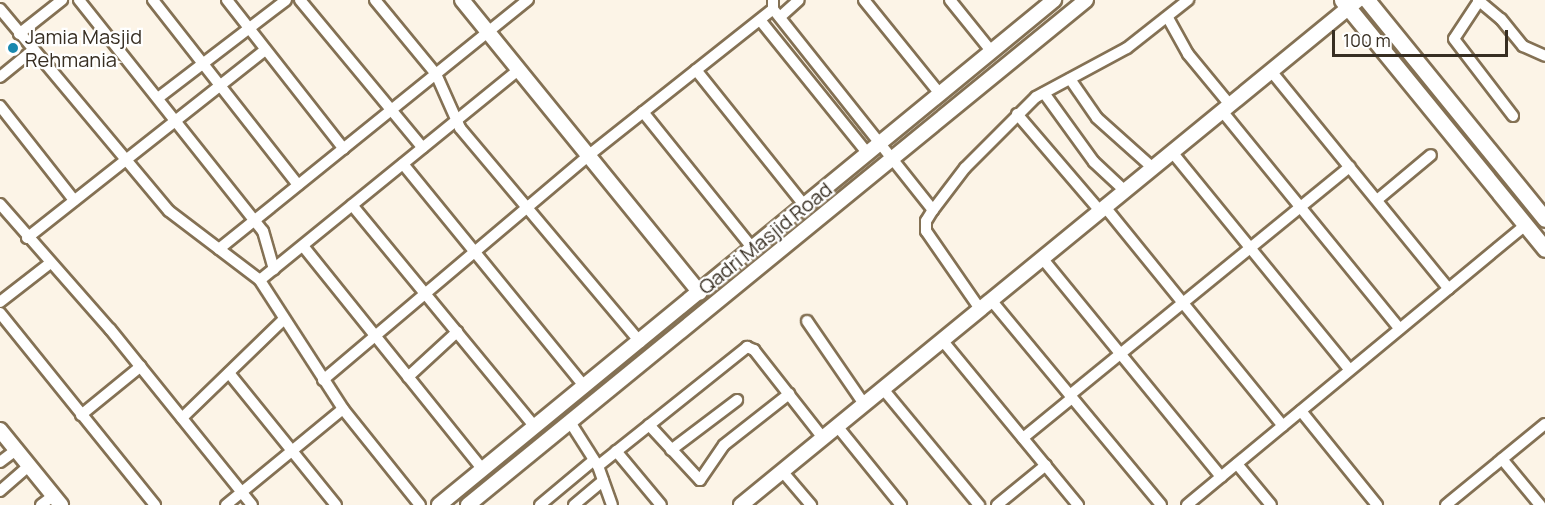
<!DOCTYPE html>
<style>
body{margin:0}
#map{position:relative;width:1545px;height:505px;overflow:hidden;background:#fcf4e7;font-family:Manrope,sans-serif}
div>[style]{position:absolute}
.roads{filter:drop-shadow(2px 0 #847154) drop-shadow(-2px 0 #847154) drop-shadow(0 2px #847154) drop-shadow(0 -2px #847154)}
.minor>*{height:10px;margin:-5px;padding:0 5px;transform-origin:5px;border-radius:5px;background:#fff}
.tertiary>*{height:14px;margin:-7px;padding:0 7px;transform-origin:7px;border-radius:7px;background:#fff}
.secondary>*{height:15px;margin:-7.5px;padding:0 7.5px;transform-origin:7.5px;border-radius:7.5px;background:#fff}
.dots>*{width:16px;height:16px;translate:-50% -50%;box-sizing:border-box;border:3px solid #fff;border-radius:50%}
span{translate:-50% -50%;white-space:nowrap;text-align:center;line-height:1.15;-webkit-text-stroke:4.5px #fff;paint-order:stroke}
.poi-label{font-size:20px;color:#372e22}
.left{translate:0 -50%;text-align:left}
.street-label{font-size:20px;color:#372e22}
.scale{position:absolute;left:1332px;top:30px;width:176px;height:27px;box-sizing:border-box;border:3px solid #372e22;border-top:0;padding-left:8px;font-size:18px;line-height:21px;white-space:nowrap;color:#372e22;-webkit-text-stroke:4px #fff;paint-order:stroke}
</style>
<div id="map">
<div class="roads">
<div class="minor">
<i style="left:79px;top:0;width:295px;rotate:51.5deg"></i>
<i style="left:263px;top:231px;width:40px;rotate:74deg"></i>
<i style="left:153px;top:0;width:235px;rotate:51.9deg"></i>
<i style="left:227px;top:0;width:189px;rotate:51.9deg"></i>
<i style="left:300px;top:0;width:192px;rotate:50.3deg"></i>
<i style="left:375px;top:0;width:96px;rotate:50.5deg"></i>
<i style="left:436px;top:74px;width:59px;rotate:66deg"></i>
<i style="left:460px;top:128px;width:280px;rotate:49.9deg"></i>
<i style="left:864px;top:0;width:121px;rotate:51deg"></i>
<i style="left:950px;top:0;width:67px;rotate:51.1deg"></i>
<i style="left:1478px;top:0;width:30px;rotate:40deg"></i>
<i style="left:1501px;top:19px;width:35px;rotate:51deg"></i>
<i style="left:1523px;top:46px;width:24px;rotate:24deg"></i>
<i style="left:1479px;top:1px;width:45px;rotate:123.3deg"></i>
<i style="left:1454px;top:39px;width:97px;rotate:52.5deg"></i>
<i style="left:0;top:9px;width:263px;rotate:50.1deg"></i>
<i style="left:169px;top:211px;width:114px;rotate:37.2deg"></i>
<i style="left:260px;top:280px;width:333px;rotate:-39.1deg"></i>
<i style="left:773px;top:9px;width:257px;rotate:51.5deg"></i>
<i style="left:780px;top:17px;width:25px;rotate:-42deg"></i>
<i style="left:1168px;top:18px;width:41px;rotate:60.9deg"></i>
<i style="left:1188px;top:54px;width:66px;rotate:50.5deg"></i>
<i style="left:760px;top:20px;width:172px;rotate:51.1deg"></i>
<i style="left:19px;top:34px;width:55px;rotate:-38.3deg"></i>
<i style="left:696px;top:70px;width:174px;rotate:51.3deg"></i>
<i style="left:1271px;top:71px;width:281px;rotate:50.8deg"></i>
<i style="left:0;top:77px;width:43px;rotate:-39.3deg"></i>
<i style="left:1070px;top:79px;width:47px;rotate:55.3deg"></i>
<i style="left:1097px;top:118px;width:75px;rotate:41.8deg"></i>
<i style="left:1044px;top:93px;width:85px;rotate:54.1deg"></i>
<i style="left:1094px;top:162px;width:42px;rotate:43.1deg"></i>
<i style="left:158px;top:98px;width:161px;rotate:-37.4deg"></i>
<i style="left:0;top:106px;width:120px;rotate:51.8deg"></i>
<i style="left:1222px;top:111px;width:281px;rotate:50.8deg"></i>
<i style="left:643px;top:112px;width:177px;rotate:51.2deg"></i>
<i style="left:1017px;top:114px;width:128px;rotate:49.4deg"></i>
<i style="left:1172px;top:152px;width:281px;rotate:50.8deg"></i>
<i style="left:403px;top:164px;width:288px;rotate:50.8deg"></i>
<i style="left:1377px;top:200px;width:70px;rotate:-39.8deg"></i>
<i style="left:0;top:204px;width:167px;rotate:48.7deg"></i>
<i style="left:110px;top:329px;width:226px;rotate:51.1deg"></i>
<i style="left:352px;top:205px;width:288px;rotate:50.5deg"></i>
<i style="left:1105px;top:207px;width:282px;rotate:50.9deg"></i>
<i style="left:27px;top:238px;width:303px;rotate:-38.3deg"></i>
<i style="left:303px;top:246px;width:287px;rotate:51.2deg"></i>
<i style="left:219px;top:249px;width:397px;rotate:-38.9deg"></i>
<i style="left:1042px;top:258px;width:283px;rotate:50.7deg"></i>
<i style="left:259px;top:279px;width:155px;rotate:57.1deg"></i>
<i style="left:343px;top:409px;width:123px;rotate:51.3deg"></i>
<i style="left:991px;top:300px;width:266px;rotate:50.3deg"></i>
<i style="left:0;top:302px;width:62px;rotate:-37.8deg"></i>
<i style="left:980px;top:309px;width:95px;rotate:-124.7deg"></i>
<i style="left:926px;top:231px;width:10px;rotate:-90deg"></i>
<i style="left:926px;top:221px;width:13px;rotate:-58deg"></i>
<i style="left:933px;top:210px;width:53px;rotate:-52.7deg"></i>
<i style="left:965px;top:168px;width:100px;rotate:-45deg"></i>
<i style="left:1036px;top:97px;width:103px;rotate:-28.3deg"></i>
<i style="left:1127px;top:48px;width:78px;rotate:-38.2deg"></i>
<i style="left:0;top:313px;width:247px;rotate:51.1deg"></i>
<i style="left:807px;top:321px;width:101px;rotate:55.5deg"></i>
<i style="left:942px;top:340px;width:214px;rotate:50.5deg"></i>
<i style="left:229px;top:373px;width:170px;rotate:51deg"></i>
<i style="left:408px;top:377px;width:67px;rotate:-42.6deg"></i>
<i style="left:323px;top:380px;width:348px;rotate:-40.2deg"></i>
<i style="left:589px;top:155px;width:235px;rotate:-38.4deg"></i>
<i style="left:773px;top:9px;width:9px;rotate:-90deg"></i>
<i style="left:883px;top:389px;width:151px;rotate:50.4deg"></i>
<i style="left:1070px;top:395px;width:361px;rotate:-39.2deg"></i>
<i style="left:1301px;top:411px;width:121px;rotate:51deg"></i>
<i style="left:81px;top:415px;width:77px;rotate:-39.2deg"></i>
<i style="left:182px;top:418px;width:142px;rotate:-44.1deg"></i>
<i style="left:570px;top:422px;width:52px;rotate:57.5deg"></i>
<i style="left:598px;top:466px;width:41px;rotate:70.3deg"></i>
<i style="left:649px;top:425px;width:75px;rotate:47.2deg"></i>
<i style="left:700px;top:480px;width:42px;rotate:-55.6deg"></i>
<i style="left:724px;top:445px;width:83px;rotate:-38.1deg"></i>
<i style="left:837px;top:426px;width:102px;rotate:51deg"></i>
<i style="left:1023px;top:438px;width:63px;rotate:-39.2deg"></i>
<i style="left:671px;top:450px;width:83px;rotate:-37.1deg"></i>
<i style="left:616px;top:451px;width:70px;rotate:50.2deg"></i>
<i style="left:1502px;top:459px;width:60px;rotate:50.4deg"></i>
<i style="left:0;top:462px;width:20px;rotate:-37deg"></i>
<i style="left:1237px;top:464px;width:53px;rotate:50.3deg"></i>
<i style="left:598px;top:466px;width:191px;rotate:-38.6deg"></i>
<i style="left:747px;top:347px;width:8px;rotate:23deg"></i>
<i style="left:754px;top:350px;width:112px;rotate:51.9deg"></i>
<i style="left:782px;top:471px;width:45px;rotate:49.5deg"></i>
<i style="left:0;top:491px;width:38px;rotate:-41deg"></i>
<i style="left:41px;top:505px;width:15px;rotate:-37deg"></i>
<i style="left:226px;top:505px;width:151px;rotate:-39.4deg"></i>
<i style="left:540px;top:505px;width:70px;rotate:-39.8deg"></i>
<i style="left:574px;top:505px;width:38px;rotate:-40deg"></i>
<i style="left:997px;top:505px;width:63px;rotate:-39.2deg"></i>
<i style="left:1187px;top:505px;width:440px;rotate:-39.6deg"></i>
<i style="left:1446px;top:505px;width:128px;rotate:-39.3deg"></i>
</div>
<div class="tertiary">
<i style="left:462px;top:0;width:377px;rotate:50.9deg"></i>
<i style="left:0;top:430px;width:97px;rotate:50.9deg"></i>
<i style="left:439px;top:505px;width:796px;rotate:-39.39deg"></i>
<i style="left:468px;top:505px;width:798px;rotate:-39.25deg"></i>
<i style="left:741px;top:505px;width:797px;rotate:-39.3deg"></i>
</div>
<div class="secondary">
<i style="left:1342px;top:0;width:321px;rotate:50.8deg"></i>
<i style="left:1367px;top:0;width:282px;rotate:50.9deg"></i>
</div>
</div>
<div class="dots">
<i style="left:13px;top:48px;background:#1988ae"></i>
</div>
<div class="poi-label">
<span class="left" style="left:25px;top:48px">Jamia Masjid<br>Rehmania</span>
</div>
<div class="street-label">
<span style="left:765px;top:238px;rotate:-39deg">Qadri Masjid Road</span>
</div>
<div class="scale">100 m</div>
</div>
